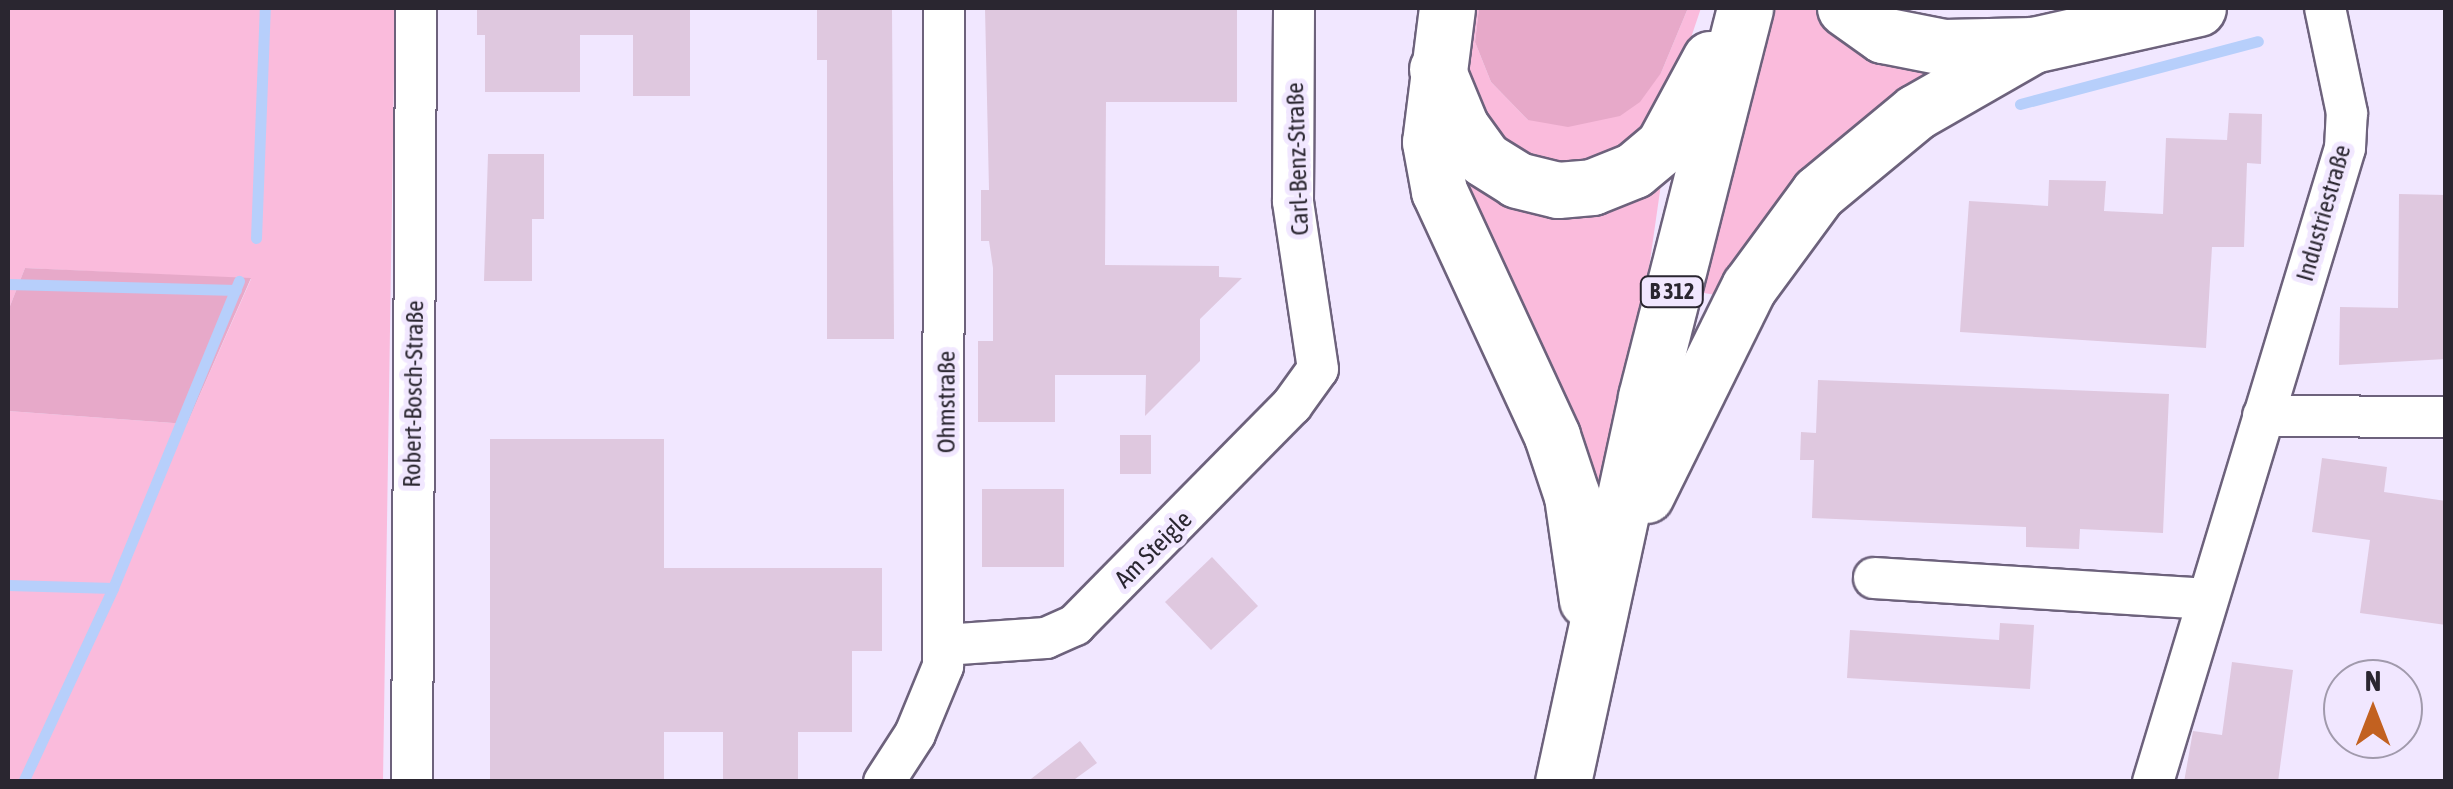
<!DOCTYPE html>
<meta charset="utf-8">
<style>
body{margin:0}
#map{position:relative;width:2453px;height:789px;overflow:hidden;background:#f1e7ff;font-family:"Asap Condensed",sans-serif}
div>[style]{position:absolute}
.green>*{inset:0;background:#fabbdc}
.forest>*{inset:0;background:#e7a9c9}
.stream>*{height:11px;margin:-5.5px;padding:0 5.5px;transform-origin:5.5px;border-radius:5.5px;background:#b7cffb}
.building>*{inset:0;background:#dfc8df}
.roads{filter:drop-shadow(2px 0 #6d627c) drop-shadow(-2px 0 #6d627c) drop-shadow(0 2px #6d627c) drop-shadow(0 -2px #6d627c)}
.street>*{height:40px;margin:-20px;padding:0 20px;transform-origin:20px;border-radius:20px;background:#fff}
.highway>*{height:55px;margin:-27.5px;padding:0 27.5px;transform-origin:27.5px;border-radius:27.5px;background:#fff}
span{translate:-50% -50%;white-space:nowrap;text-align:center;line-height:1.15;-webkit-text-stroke:10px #f1e7ff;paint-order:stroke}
.shield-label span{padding:2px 8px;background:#f1e7ff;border:2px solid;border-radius:8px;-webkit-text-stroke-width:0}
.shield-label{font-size:22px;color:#2a2630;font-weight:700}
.street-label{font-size:25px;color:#2a2630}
.frame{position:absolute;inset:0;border:10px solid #2a2630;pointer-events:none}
.north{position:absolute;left:2323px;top:659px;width:100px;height:100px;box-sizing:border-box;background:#f1e7ff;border:2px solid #a19aac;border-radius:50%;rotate:0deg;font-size:28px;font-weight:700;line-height:40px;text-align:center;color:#2a2630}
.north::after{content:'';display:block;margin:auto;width:35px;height:45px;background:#c26120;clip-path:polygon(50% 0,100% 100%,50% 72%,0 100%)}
</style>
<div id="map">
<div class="green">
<i style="clip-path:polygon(8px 8px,395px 8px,383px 781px,8px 781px,8px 411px,187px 424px,251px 279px,25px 268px,8px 311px)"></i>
<i style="clip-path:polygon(1463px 8px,1479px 8px,1475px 42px,1491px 82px,1528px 120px,1661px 73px,1688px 8px,1701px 8px,1668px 106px,1601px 164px,1523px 163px,1465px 97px)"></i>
<i style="clip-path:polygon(1765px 8px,1820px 8px,1945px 61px,1721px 296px,1704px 293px,1719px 192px)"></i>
<i style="clip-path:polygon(1452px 153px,1662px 177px,1646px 289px,1598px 494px)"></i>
</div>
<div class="forest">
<i style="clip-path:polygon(1479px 8px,1688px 8px,1661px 73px,1640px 102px,1620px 116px,1568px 127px,1528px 120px,1491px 82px,1475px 42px)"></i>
<i style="clip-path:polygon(25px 268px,251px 278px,187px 424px,8px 411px,8px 311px)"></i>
</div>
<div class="stream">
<i style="left:2020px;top:104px;width:246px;rotate:-14.8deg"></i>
<i style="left:256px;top:238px;width:230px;rotate:-87.8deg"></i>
<i style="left:8px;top:284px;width:228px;rotate:1.5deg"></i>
<i style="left:8px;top:585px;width:105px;rotate:1.6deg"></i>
<i style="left:113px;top:588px;width:332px;rotate:-67.7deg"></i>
<i style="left:23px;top:782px;width:214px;rotate:-65.1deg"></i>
</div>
<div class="building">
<i style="clip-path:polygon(477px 8px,690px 8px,690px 96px,633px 96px,633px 35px,580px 35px,580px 92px,485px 92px,485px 35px,477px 35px)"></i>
<i style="clip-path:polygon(817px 8px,892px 8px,894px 339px,827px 339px,827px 60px,817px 60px)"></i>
<i style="clip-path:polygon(985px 8px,1237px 8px,1237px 102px,1106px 102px,1105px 265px,1219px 266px,1219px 277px,1242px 278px,1200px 319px,1200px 361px,1145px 416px,1146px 375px,1055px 375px,1055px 422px,978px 422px,978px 341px,993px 341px,993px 268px,989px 241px,981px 241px,981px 190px,989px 190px)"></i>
<i style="clip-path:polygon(2229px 113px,2262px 114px,2261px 164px,2247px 163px,2244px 247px,2212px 247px,2206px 348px,1960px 332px,1969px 201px,2048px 206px,2049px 180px,2106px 181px,2104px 211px,2163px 214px,2166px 138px,2227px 140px)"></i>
<i style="clip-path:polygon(488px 154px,544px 154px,544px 219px,532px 219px,532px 281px,484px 281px)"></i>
<i style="clip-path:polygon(2399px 194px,2446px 195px,2446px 359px,2339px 365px,2340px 307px,2398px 308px)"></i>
<i style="clip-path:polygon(1818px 380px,2169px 394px,2163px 533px,2080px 529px,2079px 549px,2026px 547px,2026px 527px,1812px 518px,1814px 460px,1800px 460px,1801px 432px,1816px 433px)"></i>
<i style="clip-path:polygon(1120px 435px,1151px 435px,1151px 474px,1120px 474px)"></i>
<i style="clip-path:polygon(490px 439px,664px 439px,664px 568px,882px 568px,882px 651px,852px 651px,852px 732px,798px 732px,798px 782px,723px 782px,723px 732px,664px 732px,664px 782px,490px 782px)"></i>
<i style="clip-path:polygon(2322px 458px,2387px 467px,2384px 492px,2446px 501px,2446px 625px,2360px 613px,2370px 540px,2312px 532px)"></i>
<i style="clip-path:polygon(982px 489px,1064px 489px,1064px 567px,982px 567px)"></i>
<i style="clip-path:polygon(1212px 557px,1258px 606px,1211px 650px,1165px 602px)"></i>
<i style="clip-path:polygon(2000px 623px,2034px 625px,2030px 689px,1847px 678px,1850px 630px,1999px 640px)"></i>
<i style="clip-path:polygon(2232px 662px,2293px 670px,2278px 782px,2184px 782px,2193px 731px,2222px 735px)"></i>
<i style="clip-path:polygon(1080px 741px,1097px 763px,1071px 782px,1027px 782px)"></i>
</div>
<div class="roads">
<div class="street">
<i style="left:2263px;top:416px;width:183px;rotate:0.3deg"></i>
<i style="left:1874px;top:578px;width:331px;rotate:3.6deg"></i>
<i style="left:944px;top:645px;width:102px;rotate:-3.9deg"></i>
<i style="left:1046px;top:638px;width:32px;rotate:-24deg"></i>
<i style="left:1075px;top:625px;width:309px;rotate:-45.4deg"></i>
<i style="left:1292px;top:405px;width:44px;rotate:-54.2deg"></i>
<i style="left:1318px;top:369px;width:170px;rotate:-98.5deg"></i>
<i style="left:1293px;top:201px;width:193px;rotate:-89.7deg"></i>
<i style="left:412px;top:782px;width:774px;rotate:-89.7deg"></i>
<i style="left:884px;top:782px;width:57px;rotate:-57.1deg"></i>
<i style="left:915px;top:734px;width:74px;rotate:-67.6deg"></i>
<i style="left:943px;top:666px;width:658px;rotate:-89.91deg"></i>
<i style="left:2153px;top:782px;width:662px;rotate:-73.15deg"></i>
<i style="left:2345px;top:148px;width:35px;rotate:-87deg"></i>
<i style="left:2347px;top:113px;width:107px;rotate:-101.8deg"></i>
</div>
<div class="highway">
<i style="left:1447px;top:8px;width:135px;rotate:97.2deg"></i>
<i style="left:1430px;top:142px;width:50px;rotate:79.6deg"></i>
<i style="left:1439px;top:191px;width:270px;rotate:65.2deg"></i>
<i style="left:1552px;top:436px;width:63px;rotate:71.6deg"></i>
<i style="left:1572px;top:496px;width:105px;rotate:81.8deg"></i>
<i style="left:1845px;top:8px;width:47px;rotate:35.4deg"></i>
<i style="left:1883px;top:35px;width:62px;rotate:11.1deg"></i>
<i style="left:1944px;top:47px;width:89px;rotate:-1.3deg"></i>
<i style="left:2033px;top:45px;width:169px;rotate:-12.6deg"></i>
<i style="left:1437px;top:69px;width:63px;rotate:67.5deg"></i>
<i style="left:1461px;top:127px;width:39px;rotate:54deg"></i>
<i style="left:1484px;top:159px;width:39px;rotate:32deg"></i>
<i style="left:1517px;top:180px;width:42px;rotate:13.7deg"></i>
<i style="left:1558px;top:190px;width:34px;rotate:-5deg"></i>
<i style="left:1592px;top:187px;width:45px;rotate:-22deg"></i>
<i style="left:1634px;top:170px;width:38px;rotate:-40deg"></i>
<i style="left:1663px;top:146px;width:99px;rotate:-61.6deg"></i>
<i style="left:1646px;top:495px;width:232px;rotate:-63.7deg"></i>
<i style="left:1749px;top:287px;width:117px;rotate:-53.7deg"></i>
<i style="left:1818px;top:193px;width:127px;rotate:-39.6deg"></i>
<i style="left:1916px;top:112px;width:135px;rotate:-29.8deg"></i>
<i style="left:1563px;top:782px;width:394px;rotate:-77.8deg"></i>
<i style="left:1646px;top:397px;width:401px;rotate:-75.7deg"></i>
</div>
</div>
<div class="shield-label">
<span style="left:1672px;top:292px">B 312</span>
</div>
<div class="street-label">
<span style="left:1297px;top:159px;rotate:-92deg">Carl-Benz-Straße</span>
<span style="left:2323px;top:213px;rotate:-74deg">Industriestraße</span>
<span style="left:413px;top:394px;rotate:-89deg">Robert-Bosch-Straße</span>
<span style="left:946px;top:402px;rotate:-90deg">Ohmstraße</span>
<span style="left:1153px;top:549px;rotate:-45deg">Am Steigle</span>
</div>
<div class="frame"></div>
<div class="north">N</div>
</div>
